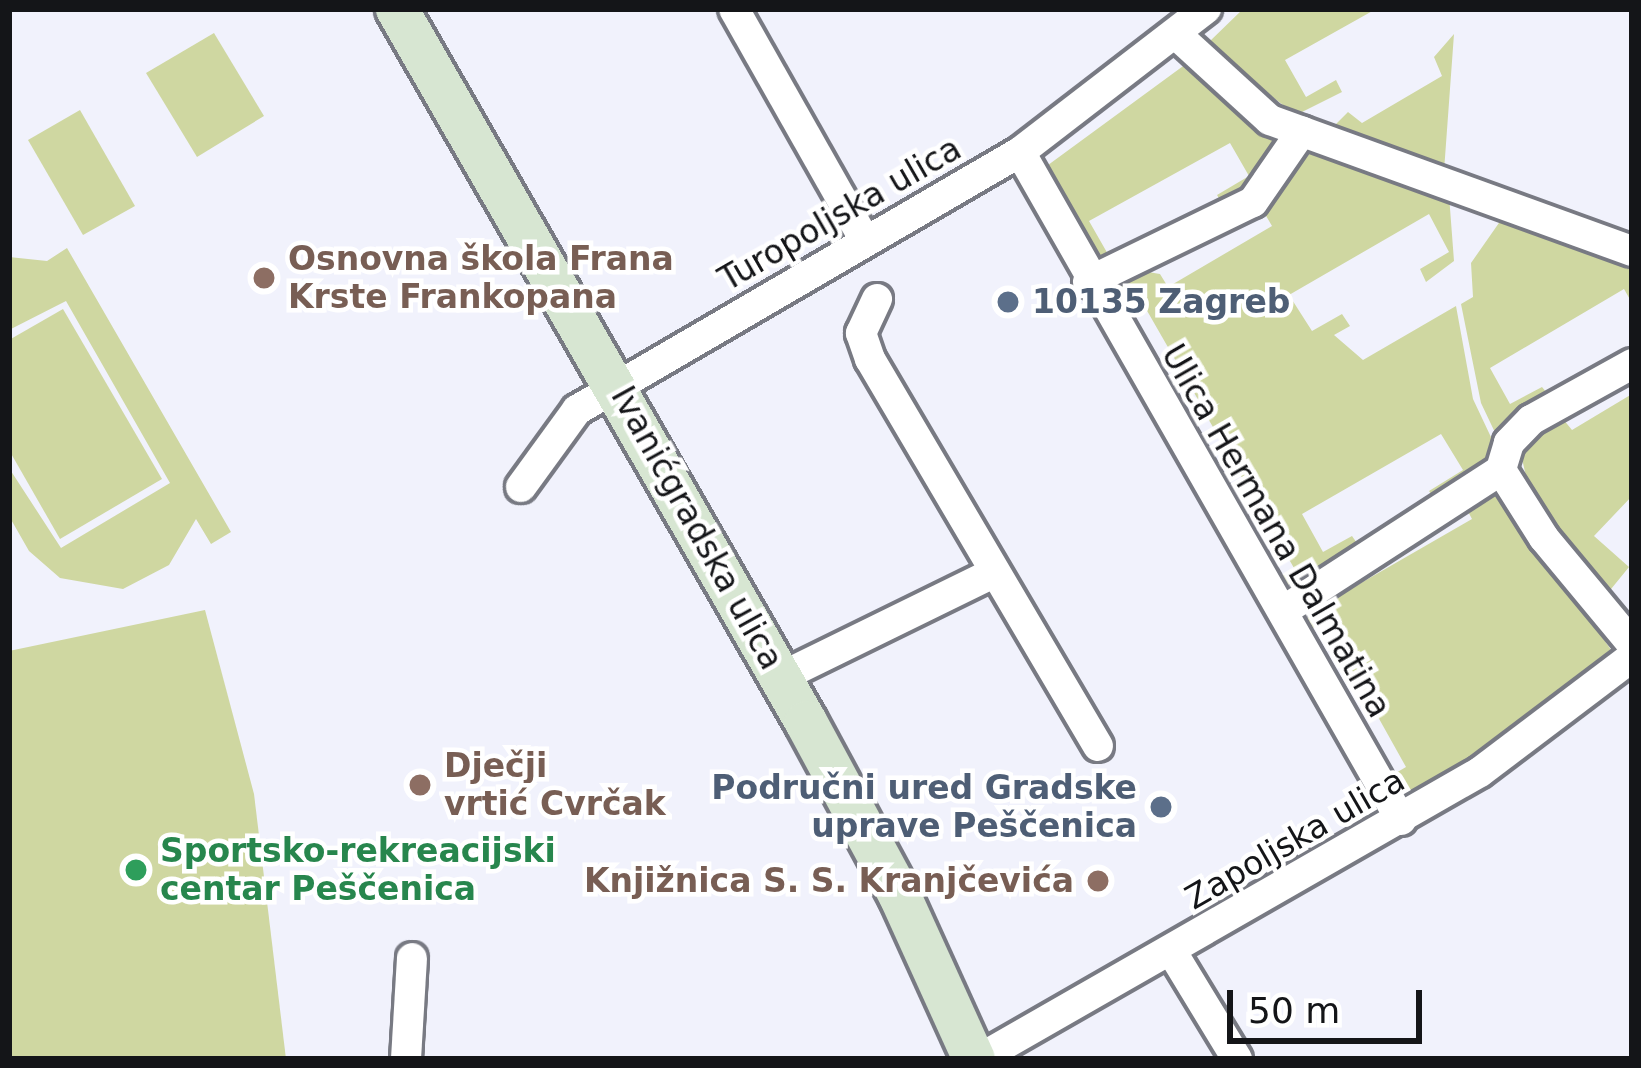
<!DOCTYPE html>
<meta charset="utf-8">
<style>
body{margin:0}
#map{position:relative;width:1641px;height:1068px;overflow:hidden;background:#f1f2fc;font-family:"DejaVu Sans",sans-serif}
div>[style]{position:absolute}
.green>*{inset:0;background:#cfd7a1}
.roads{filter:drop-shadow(3px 0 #787a83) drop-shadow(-3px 0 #787a83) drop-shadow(0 3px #787a83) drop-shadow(0 -3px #787a83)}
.street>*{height:30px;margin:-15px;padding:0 15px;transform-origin:15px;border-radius:15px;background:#fff}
.secondary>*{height:42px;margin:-21px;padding:0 21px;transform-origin:21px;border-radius:21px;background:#d7e6d2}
.dots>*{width:33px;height:33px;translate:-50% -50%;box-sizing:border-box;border:6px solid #fff;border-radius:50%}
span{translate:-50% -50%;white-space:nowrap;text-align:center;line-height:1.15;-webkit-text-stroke:9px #fff;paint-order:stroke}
.street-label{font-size:33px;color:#141518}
.education-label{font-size:33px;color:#785e54;font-weight:700}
.left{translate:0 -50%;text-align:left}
.right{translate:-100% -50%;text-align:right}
.service-label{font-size:33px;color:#4e5e75;font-weight:700}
.leisure-label{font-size:33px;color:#27864d;font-weight:700}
.frame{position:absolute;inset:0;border:12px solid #141518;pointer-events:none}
.scale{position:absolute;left:1227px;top:990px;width:195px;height:54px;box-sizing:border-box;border:6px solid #141518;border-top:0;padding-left:15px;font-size:36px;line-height:42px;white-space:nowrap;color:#141518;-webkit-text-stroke:9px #fff;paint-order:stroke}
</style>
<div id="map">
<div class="green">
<i style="clip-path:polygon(1243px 9px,1376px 9px,1285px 60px,1306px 97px,1336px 80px,1342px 92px,1296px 115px,1212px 50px,1208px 43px)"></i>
<i style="clip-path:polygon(214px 33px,264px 116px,197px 157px,146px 73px)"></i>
<i style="clip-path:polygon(1454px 34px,1444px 171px,1333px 127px,1348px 112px,1362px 123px,1442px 76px,1434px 57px)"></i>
<i style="clip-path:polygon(1190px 61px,1283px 145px,1226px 210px,1217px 195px,1249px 176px,1230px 143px,1089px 221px,1109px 256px,1144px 237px,1150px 252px,1098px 262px,1044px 168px)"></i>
<i style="clip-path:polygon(80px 110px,135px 206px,83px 235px,28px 140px)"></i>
<i style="clip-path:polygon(1312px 151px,1449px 195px,1454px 261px,1426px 282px,1420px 269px,1449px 252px,1429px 214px,1289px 295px,1312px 331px,1342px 314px,1350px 326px,1334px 335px,1363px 360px,1456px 306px,1473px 399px,1498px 452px,1491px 468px,1436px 501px,1429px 491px,1463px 470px,1441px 434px,1302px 514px,1323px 552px,1352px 536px,1359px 546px,1297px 591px,1277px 579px,1294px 568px,1206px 415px,1220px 403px,1204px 410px,1138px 295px,1116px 302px,1121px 279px,1136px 270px,1160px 274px,1168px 287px,1272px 226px,1262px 209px)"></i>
<i style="clip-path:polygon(1501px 220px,1632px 261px,1632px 303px,1624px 289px,1490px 368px,1510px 404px,1542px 387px,1551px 398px,1500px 443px,1481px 403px,1461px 304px,1473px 297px,1471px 263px)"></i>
<i style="clip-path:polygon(67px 248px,231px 532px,211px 544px,196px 519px,169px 565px,123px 589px,60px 578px,29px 551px,9px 516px,9px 468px,61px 548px,170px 483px,66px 301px,9px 330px,9px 257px,47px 261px)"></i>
<i style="clip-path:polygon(63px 309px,162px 479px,60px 539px,9px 450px,9px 340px)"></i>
<i style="clip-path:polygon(1632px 394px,1632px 496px,1594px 536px,1629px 567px,1607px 594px,1565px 544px,1527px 481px,1521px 454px,1532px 427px,1563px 419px,1572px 430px)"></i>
<i style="clip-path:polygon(1497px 488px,1614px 654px,1433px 788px,1409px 791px,1389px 777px,1406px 767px,1325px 622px,1307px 631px,1306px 609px,1344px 571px,1354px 587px,1472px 519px,1463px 502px)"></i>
<i style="clip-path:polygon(205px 610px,254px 794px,286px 1059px,9px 1059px,9px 651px)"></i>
</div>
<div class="roads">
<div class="street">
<i style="left:734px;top:9px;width:262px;rotate:60.5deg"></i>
<i style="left:1179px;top:37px;width:123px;rotate:42.4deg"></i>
<i style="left:1270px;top:120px;width:385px;rotate:19.9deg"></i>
<i style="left:1020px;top:152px;width:769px;rotate:60.3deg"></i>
<i style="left:1088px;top:282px;width:183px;rotate:-25.9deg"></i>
<i style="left:1253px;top:202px;width:86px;rotate:-55.4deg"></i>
<i style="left:877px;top:299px;width:38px;rotate:115deg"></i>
<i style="left:861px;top:333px;width:28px;rotate:71deg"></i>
<i style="left:870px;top:359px;width:449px;rotate:59.5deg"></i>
<i style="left:1632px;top:364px;width:115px;rotate:151deg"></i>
<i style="left:1531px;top:420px;width:32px;rotate:134deg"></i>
<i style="left:1509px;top:443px;width:28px;rotate:107deg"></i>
<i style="left:1501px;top:470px;width:80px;rotate:57.7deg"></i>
<i style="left:1544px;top:538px;width:138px;rotate:50.3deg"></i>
<i style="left:521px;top:487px;width:95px;rotate:-54deg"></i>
<i style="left:577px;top:410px;width:513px;rotate:-30.22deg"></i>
<i style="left:1020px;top:152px;width:235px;rotate:-37.6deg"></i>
<i style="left:1283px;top:611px;width:260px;rotate:-32.9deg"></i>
<i style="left:781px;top:677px;width:238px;rotate:-26.1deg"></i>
<i style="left:1172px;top:952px;width:125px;rotate:58.7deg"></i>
<i style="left:406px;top:1059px;width:101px;rotate:-86.6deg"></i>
<i style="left:979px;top:1059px;width:577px;rotate:-29.81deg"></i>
<i style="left:1480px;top:772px;width:191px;rotate:-37.1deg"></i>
</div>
<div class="secondary">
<i style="left:397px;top:9px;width:822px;rotate:60.16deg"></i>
<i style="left:806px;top:722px;width:198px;rotate:61.6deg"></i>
<i style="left:900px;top:896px;width:179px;rotate:65.6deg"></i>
</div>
</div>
<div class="dots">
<i style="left:264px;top:278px;background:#8d6e63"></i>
<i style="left:1008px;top:302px;background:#5c6f8a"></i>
<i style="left:420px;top:785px;background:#8d6e63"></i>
<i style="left:1161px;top:807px;background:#5c6f8a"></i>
<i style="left:136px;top:870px;background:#2e9e5b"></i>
<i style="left:1098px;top:881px;background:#8d6e63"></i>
</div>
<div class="street-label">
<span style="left:840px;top:214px;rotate:-30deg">Turopoljska ulica</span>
<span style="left:697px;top:528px;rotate:61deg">Ivanićgradska ulica</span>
<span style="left:1276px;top:531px;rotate:60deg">Ulica Hermana Dalmatina</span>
<span style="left:1295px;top:839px;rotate:-30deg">Zapoljska ulica</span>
</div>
<div class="education-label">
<span class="left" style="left:288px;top:278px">Osnovna škola Frana<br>Krste Frankopana</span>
<span class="left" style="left:444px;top:785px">Dječji<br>vrtić Cvrčak</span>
<span class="right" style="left:1074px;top:881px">Knjižnica S. S. Kranjčevića</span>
</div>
<div class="service-label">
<span class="left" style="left:1032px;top:302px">10135 Zagreb</span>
<span class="right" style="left:1137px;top:807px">Područni ured Gradske<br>uprave Peščenica</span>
</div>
<div class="leisure-label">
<span class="left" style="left:160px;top:870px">Sportsko-rekreacijski<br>centar Peščenica</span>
</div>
<div class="frame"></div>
<div class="scale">50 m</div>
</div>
